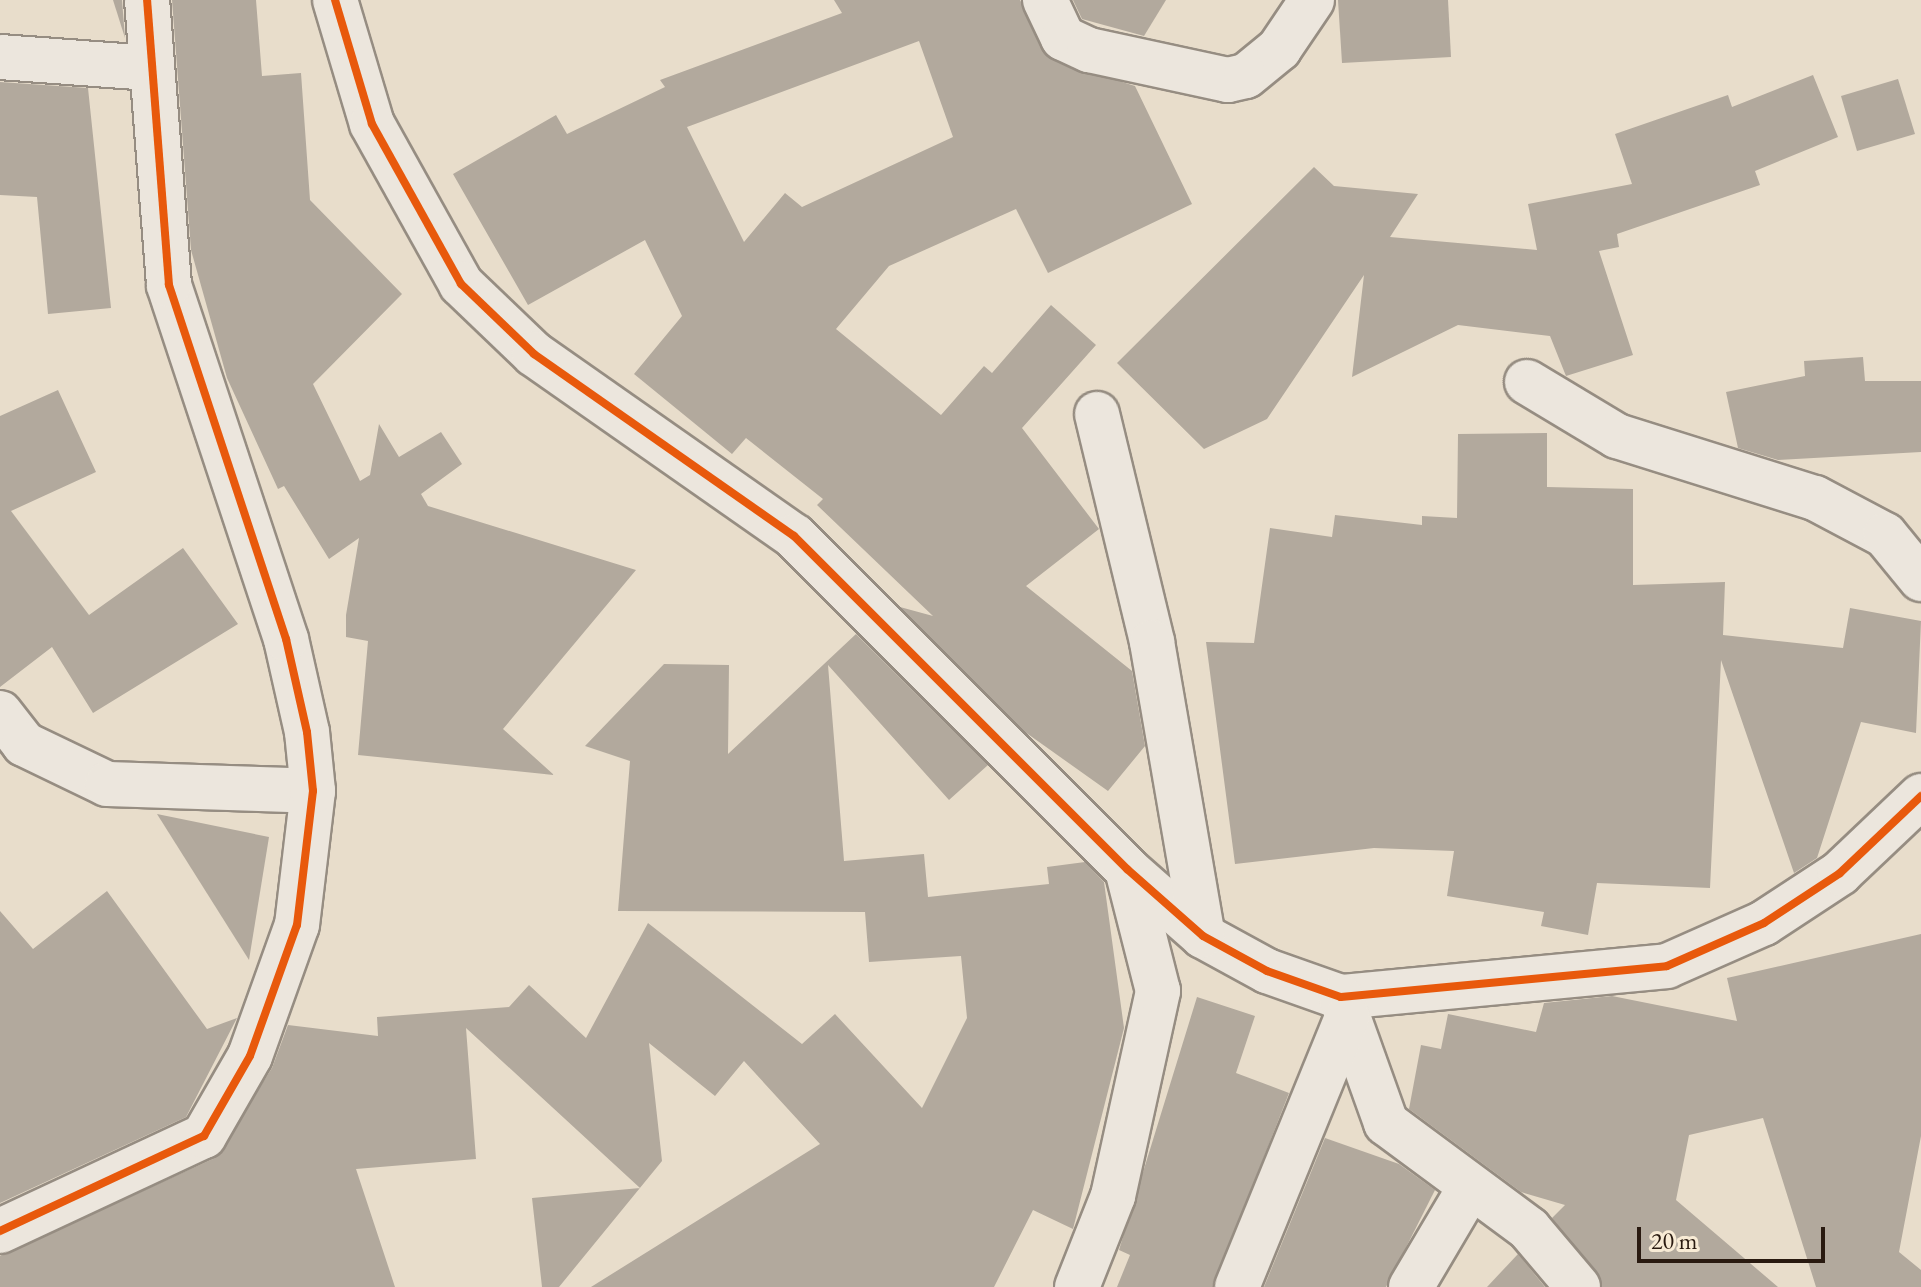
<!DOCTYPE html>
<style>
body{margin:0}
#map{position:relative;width:1921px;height:1287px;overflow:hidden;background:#e8ddcb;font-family:"EB Garamond",serif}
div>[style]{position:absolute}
.building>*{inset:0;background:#b2a99d}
.roads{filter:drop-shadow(2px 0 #968d82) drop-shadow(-2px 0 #968d82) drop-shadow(0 2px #968d82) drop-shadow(0 -2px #968d82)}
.minor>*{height:44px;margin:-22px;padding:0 22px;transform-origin:22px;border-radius:22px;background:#ece6dd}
.cycleway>*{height:8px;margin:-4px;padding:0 4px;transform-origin:4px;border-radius:4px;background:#e8590c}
span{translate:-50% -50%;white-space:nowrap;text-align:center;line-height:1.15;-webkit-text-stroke:6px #f8ebd5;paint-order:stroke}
.scale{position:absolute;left:1637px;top:1227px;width:188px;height:36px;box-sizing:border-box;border:4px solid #291a10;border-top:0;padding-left:10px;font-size:24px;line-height:28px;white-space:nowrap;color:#291a10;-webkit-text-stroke:6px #f8ebd5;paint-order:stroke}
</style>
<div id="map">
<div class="building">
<i style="clip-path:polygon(113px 0,122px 0,125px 38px)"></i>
<i style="clip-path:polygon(172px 0,256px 0,262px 76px,301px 73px,310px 200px,402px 294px,313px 384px,360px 481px,370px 475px,379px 424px,399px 457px,441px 432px,462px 464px,421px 494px,428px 506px,636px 570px,503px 729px,554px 775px,358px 755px,368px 641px,346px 637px,346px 615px,359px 538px,329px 559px,284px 486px,278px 489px,227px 378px,191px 250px)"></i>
<i style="clip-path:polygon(evenodd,834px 0,1020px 0,1052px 60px,1135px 86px,1192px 204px,1048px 273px,1016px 209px,889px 266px,836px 329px,941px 415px,984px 366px,992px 373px,1051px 305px,1096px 345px,1022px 428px,1099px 529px,1026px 586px,1132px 671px,1145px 746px,1108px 791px,1025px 732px,900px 607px,933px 616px,817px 505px,823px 499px,746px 438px,732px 454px,634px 374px,682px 316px,645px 240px,528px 305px,453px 174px,556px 115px,567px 134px,665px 87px,660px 80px,842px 13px,834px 0,919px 41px,953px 137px,802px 207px,785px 193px,744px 242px,687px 127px,919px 41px)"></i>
<i style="clip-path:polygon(1073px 0,1166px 0,1144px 36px,1082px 19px)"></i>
<i style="clip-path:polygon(1338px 0,1448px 0,1451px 57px,1342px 63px)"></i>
<i style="clip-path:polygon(1813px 75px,1838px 137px,1755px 171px,1760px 185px,1617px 234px,1619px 247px,1599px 251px,1633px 355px,1566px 376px,1550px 336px,1458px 325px,1352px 377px,1364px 275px,1267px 419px,1204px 449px,1117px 363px,1314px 167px,1334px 186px,1418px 194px,1390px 237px,1537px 250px,1528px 204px,1632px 184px,1615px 134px,1728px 95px,1732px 107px)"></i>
<i style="clip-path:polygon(1898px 79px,1915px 134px,1857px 151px,1841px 96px)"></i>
<i style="clip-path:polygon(0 82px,88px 88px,111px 308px,48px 314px,37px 197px,0 195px)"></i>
<i style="clip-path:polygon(1863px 357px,1865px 381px,1921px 381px,1921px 452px,1778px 460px,1738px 448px,1726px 392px,1805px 376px,1804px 361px)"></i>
<i style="clip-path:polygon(58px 390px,96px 472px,11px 511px,89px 615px,183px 548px,238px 624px,93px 713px,52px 647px,0 687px,0 416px)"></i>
<i style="clip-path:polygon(1547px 433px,1547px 487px,1633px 489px,1633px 585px,1725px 582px,1723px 635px,1843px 648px,1850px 608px,1921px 621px,1916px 733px,1861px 722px,1817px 858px,1794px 873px,1721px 660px,1710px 888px,1597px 883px,1588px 935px,1541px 926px,1544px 912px,1447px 896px,1454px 851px,1374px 848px,1235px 864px,1206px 642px,1254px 643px,1270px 528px,1332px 537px,1335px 515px,1422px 525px,1422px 516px,1457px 518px,1458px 434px)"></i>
<i style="clip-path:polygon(856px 634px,988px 765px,949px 800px,828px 665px,844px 861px,924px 854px,928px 897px,1049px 884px,1047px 867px,1085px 862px,1104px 882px,1124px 1028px,1073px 1229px,1033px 1210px,994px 1287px,591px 1287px,820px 1144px,744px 1061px,715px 1096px,649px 1043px,662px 1161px,559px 1287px,542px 1287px,532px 1198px,640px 1188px,466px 1028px,476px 1159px,356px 1169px,395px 1287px,0 1287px,0 1256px,215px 1158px,272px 1068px,288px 1025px,378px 1036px,377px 1017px,509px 1007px,529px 985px,586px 1038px,648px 923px,802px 1044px,835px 1014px,922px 1108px,967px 1018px,961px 956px,869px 962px,865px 912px,618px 911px,630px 761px,585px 746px,664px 664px,729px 665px,728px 754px)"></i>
<i style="clip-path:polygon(157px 814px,269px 837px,249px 960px)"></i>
<i style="clip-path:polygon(107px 891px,207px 1029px,237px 1018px,186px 1117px,0 1203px,0 911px,33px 949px)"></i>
<i style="clip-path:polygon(1921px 934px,1921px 1136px,1899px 1252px,1921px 1270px,1921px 1287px,1816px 1287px,1763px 1118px,1689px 1135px,1676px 1200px,1778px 1287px,1602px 1287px,1552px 1218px,1565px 1205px,1521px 1192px,1409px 1109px,1421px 1045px,1441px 1049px,1448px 1014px,1536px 1032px,1544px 1003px,1612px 996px,1737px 1021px,1727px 978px)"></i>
<i style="clip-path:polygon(1197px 997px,1255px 1016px,1236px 1073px,1289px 1093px,1213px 1287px,1117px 1287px,1130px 1255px,1119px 1250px)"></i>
<i style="clip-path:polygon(1325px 1138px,1399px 1164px,1435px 1190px,1386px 1287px,1264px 1287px)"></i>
<i style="clip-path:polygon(1518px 1254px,1545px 1287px,1487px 1287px)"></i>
</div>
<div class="roads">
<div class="minor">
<i style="left:335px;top:0;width:129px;rotate:73.4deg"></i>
<i style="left:372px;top:124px;width:183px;rotate:60.9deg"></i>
<i style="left:461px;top:284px;width:101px;rotate:43.8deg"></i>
<i style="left:534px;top:354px;width:317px;rotate:35deg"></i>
<i style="left:794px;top:536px;width:471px;rotate:45deg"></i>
<i style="left:1127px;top:869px;width:101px;rotate:41.4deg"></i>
<i style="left:1203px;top:936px;width:73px;rotate:28.7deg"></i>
<i style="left:1267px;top:971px;width:78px;rotate:19.4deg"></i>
<i style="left:1341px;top:997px;width:327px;rotate:-5.4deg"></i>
<i style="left:1667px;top:966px;width:106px;rotate:-23.9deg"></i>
<i style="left:1764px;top:923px;width:91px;rotate:-33.3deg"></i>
<i style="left:1840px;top:873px;width:112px;rotate:-43.5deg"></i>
<i style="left:1045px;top:0;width:42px;rotate:64.7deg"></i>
<i style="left:1063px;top:38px;width:29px;rotate:25deg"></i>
<i style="left:1089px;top:50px;width:142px;rotate:12.2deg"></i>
<i style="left:1228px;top:80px;width:18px;rotate:-13deg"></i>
<i style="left:1246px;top:76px;width:43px;rotate:-39.3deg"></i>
<i style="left:1279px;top:49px;width:59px;rotate:-56deg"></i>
<i style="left:0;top:57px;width:150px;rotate:4.2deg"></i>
<i style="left:1527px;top:382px;width:105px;rotate:31deg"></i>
<i style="left:1617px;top:436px;width:207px;rotate:17.4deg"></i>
<i style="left:1815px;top:498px;width:79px;rotate:27.9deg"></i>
<i style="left:1885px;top:535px;width:57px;rotate:50.7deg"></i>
<i style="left:1097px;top:414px;width:235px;rotate:76.4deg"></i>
<i style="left:1152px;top:642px;width:298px;rotate:80.2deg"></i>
<i style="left:0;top:713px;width:39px;rotate:52deg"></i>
<i style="left:24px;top:744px;width:92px;rotate:25.7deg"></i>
<i style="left:107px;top:784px;width:206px;rotate:1.9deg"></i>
<i style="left:1341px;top:997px;width:134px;rotate:70.3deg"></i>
<i style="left:1386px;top:1123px;width:178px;rotate:36.5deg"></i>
<i style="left:1529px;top:1229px;width:76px;rotate:49.8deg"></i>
<i style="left:0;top:1231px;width:225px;rotate:-25deg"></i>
<i style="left:204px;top:1136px;width:92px;rotate:-60.1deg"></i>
<i style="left:250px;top:1056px;width:139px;rotate:-70.3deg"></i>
<i style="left:297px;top:925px;width:135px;rotate:-83.2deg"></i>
<i style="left:313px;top:791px;width:59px;rotate:-95.8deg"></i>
<i style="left:307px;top:732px;width:95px;rotate:-102.7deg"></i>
<i style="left:286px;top:639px;width:373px;rotate:-108.3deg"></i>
<i style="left:169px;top:285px;width:286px;rotate:-94.4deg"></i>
<i style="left:1077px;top:1287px;width:98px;rotate:-68.4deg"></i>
<i style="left:1113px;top:1196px;width:210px;rotate:-77.6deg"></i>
<i style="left:1158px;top:991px;width:126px;rotate:-104.3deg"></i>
<i style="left:1237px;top:1287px;width:292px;rotate:-67.8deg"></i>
<i style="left:1411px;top:1287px;width:114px;rotate:-59.4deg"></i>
</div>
</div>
<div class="cycleway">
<i style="left:335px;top:0;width:129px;rotate:73.4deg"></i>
<i style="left:372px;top:124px;width:183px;rotate:60.9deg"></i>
<i style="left:461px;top:284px;width:101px;rotate:43.8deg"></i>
<i style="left:534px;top:354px;width:317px;rotate:35deg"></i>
<i style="left:794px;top:536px;width:471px;rotate:45deg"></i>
<i style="left:1127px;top:869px;width:101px;rotate:41.4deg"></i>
<i style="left:1203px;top:936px;width:73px;rotate:28.7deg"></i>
<i style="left:1267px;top:971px;width:78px;rotate:19.4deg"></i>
<i style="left:1341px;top:997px;width:327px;rotate:-5.4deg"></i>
<i style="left:1667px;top:966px;width:106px;rotate:-23.9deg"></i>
<i style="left:1764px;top:923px;width:91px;rotate:-33.3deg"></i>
<i style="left:1840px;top:873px;width:112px;rotate:-43.5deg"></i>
<i style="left:0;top:1231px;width:225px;rotate:-25deg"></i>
<i style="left:204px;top:1136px;width:92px;rotate:-60.1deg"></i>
<i style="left:250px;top:1056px;width:139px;rotate:-70.3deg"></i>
<i style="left:297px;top:925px;width:135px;rotate:-83.2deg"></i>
<i style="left:313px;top:791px;width:59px;rotate:-95.8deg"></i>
<i style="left:307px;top:732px;width:95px;rotate:-102.7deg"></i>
<i style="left:286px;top:639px;width:373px;rotate:-108.3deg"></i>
<i style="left:169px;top:285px;width:286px;rotate:-94.4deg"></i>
</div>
<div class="scale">20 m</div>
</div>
